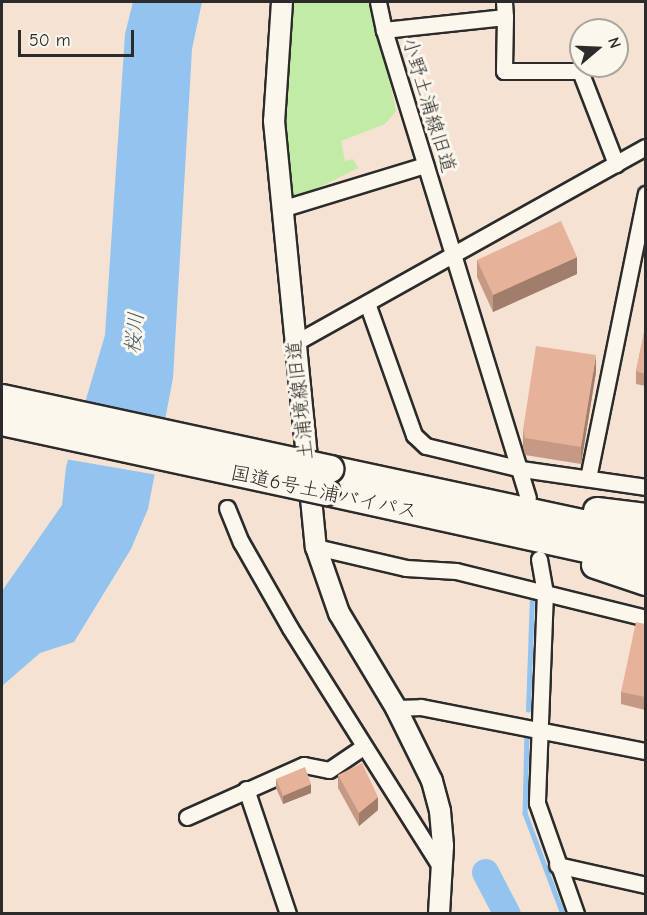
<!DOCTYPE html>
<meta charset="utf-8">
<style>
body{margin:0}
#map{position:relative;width:647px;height:915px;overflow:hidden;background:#f5e2d3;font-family:"Comic Neue","Klee One",sans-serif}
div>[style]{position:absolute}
.green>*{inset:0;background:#c2eba6}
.water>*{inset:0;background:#93c4ef}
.pier>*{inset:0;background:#f5e2d3}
.stream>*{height:4.5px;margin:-2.25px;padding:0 2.25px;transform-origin:2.25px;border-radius:2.25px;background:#93c4ef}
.river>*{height:27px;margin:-13.5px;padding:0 13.5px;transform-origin:13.5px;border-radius:13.5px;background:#93c4ef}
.roads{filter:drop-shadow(2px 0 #2b2b2b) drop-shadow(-2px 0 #2b2b2b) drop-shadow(0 2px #2b2b2b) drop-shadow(0 -2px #2b2b2b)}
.minor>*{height:15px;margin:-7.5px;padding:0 7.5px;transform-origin:7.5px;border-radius:7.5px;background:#fbf7ec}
.tertiary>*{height:20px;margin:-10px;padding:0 10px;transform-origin:10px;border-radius:10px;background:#fbf7ec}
.trunk>*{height:26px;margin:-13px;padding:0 13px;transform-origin:13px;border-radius:13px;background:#fbf7ec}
.bridges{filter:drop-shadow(2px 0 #2b2b2b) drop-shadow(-2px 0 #2b2b2b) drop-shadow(0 2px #2b2b2b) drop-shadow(0 -2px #2b2b2b)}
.trunk-bridge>*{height:26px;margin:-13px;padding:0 13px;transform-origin:13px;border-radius:13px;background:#fbf7ec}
.wall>*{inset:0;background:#c69984}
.shaded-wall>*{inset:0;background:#a17d6b}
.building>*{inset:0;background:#e6b299}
span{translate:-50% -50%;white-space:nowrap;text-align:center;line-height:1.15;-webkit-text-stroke:6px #fbf7ec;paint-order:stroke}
.street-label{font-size:20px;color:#2b2b2b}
.water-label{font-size:21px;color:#4a5966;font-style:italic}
.frame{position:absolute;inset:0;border:3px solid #2b2b2b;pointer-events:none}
.north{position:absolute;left:569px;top:18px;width:60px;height:60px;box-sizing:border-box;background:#fbf7ec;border:2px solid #a8a59f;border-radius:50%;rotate:71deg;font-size:16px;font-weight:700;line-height:24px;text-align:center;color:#2b2b2b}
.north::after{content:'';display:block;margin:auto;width:21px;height:27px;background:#2b2b2b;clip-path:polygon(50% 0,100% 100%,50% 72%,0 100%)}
.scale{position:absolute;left:18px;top:30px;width:116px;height:27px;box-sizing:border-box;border:3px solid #2b2b2b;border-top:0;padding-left:8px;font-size:18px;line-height:21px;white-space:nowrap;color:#2b2b2b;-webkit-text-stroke:4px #fbf7ec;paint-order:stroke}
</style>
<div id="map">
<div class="green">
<i style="clip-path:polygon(289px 2px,373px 2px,396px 111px,385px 124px,341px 141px,345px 161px,353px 159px,358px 168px,284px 205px,279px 121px)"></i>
</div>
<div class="water">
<i style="clip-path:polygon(133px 2px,202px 2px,192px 49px,173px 378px,148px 509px,131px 549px,74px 642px,40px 653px,2px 686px,2px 591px,62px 505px,66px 467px,105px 335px,125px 34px)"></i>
</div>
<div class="pier">
<i style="clip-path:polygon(82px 401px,168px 420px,158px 475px,65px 459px)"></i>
</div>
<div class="stream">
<i style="left:528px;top:710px;width:117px;rotate:-88deg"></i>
<i style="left:527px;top:733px;width:80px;rotate:91.4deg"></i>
<i style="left:525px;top:813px;width:108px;rotate:69.4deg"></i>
</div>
<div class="river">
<i style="left:485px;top:872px;width:47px;rotate:62.4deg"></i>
</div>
<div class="roads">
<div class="minor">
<i style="left:378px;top:2px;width:29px;rotate:78deg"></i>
<i style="left:504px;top:2px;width:15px;rotate:86deg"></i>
<i style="left:505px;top:17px;width:122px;rotate:173.9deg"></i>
<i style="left:384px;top:30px;width:489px;rotate:72.9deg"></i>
<i style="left:505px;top:17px;width:54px;rotate:91.1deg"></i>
<i style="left:504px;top:71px;width:76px"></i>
<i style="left:580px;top:71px;width:100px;rotate:68.8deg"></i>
<i style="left:281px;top:209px;width:151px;rotate:-17deg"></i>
<i style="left:367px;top:303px;width:140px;rotate:70.4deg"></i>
<i style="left:414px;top:435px;width:16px;rotate:43deg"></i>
<i style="left:426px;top:446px;width:98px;rotate:13.6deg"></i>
<i style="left:521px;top:469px;width:126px;rotate:8.2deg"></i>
<i style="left:293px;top:344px;width:404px;rotate:-29.2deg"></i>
<i style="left:588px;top:478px;width:290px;rotate:-78.5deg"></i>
<i style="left:227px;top:508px;width:37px;rotate:68deg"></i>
<i style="left:241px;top:542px;width:99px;rotate:60.3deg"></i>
<i style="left:290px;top:628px;width:287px;rotate:57.8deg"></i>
<i style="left:316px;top:547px;width:92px;rotate:13.1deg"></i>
<i style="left:406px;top:568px;width:50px;rotate:3.4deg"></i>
<i style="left:456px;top:571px;width:196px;rotate:13.9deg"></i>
<i style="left:539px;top:559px;width:34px;rotate:80deg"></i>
<i style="left:545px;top:592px;width:211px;rotate:92.2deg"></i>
<i style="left:537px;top:803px;width:118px;rotate:70.6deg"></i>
<i style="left:396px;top:708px;width:25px;rotate:-2deg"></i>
<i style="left:421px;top:707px;width:229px;rotate:11.1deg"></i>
<i style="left:246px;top:789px;width:132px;rotate:71.4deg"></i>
<i style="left:187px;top:817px;width:128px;rotate:-24deg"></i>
<i style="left:304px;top:765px;width:25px;rotate:11deg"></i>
<i style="left:329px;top:770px;width:41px;rotate:-34.1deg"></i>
<i style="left:557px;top:865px;width:91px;rotate:12.7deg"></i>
</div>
<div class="tertiary">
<i style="left:282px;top:2px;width:119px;rotate:93.8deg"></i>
<i style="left:274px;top:121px;width:428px;rotate:84.4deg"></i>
<i style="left:316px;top:547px;width:70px;rotate:70.8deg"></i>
<i style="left:339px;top:613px;width:111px;rotate:59deg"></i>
<i style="left:396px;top:708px;width:81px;rotate:63.7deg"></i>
<i style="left:432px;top:781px;width:31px;rotate:75deg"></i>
<i style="left:440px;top:811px;width:35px;rotate:85deg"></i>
<i style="left:443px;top:846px;width:68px;rotate:93.4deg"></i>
</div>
<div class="trunk">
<i style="left:330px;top:469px;width:323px;rotate:12.1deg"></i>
<i style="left:327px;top:492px;width:327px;rotate:12.4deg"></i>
<i style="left:597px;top:511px;width:49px;rotate:7deg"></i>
<i style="left:595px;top:565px;width:54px;rotate:18.4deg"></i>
</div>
</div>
<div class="bridges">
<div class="trunk-bridge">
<i style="left:2px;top:398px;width:336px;rotate:12.2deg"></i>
<i style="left:2px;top:422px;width:332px;rotate:12.2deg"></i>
</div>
</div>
<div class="wall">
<i style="clip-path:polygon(477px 260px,577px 274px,493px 312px,477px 277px)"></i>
<i style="clip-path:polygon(645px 328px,645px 386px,636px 384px,636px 371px)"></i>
<i style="clip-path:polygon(596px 372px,581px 464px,525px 455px,523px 447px,523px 430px)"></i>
<i style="clip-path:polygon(645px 624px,645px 710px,621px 704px,621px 692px)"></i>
<i style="clip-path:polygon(338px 775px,378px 810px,359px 826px,338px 788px)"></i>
<i style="clip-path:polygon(276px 779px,311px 793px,283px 804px,276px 788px)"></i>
</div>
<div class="shaded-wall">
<i style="clip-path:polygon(577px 257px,577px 274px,493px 312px,493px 295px)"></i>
<i style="clip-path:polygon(596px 355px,596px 372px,581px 464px,581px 447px)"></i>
<i style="clip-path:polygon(311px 784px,311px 793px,283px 804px,283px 796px)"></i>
<i style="clip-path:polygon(378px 797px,378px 810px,359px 826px,359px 813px)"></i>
</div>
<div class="building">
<i style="clip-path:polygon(561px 221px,577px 257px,493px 295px,477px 260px)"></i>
<i style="clip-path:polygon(645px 328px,645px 374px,636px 371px)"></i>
<i style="clip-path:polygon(536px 346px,596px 355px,581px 447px,525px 438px,523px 430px)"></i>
<i style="clip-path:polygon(636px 622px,645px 624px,645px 697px,621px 692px)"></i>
<i style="clip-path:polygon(362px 763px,378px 797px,359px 813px,338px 775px)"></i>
<i style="clip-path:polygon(305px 767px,311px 784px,283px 796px,276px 779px)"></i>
</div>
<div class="street-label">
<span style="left:429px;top:105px;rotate:73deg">小野土浦線旧道</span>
<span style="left:300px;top:400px;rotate:-96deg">土浦境線旧道</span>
<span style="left:324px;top:492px;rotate:12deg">国道6号土浦バイパス</span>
</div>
<div class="water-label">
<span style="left:134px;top:333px;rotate:-84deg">桜川</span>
</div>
<div class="frame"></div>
<div class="north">N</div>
<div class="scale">50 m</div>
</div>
